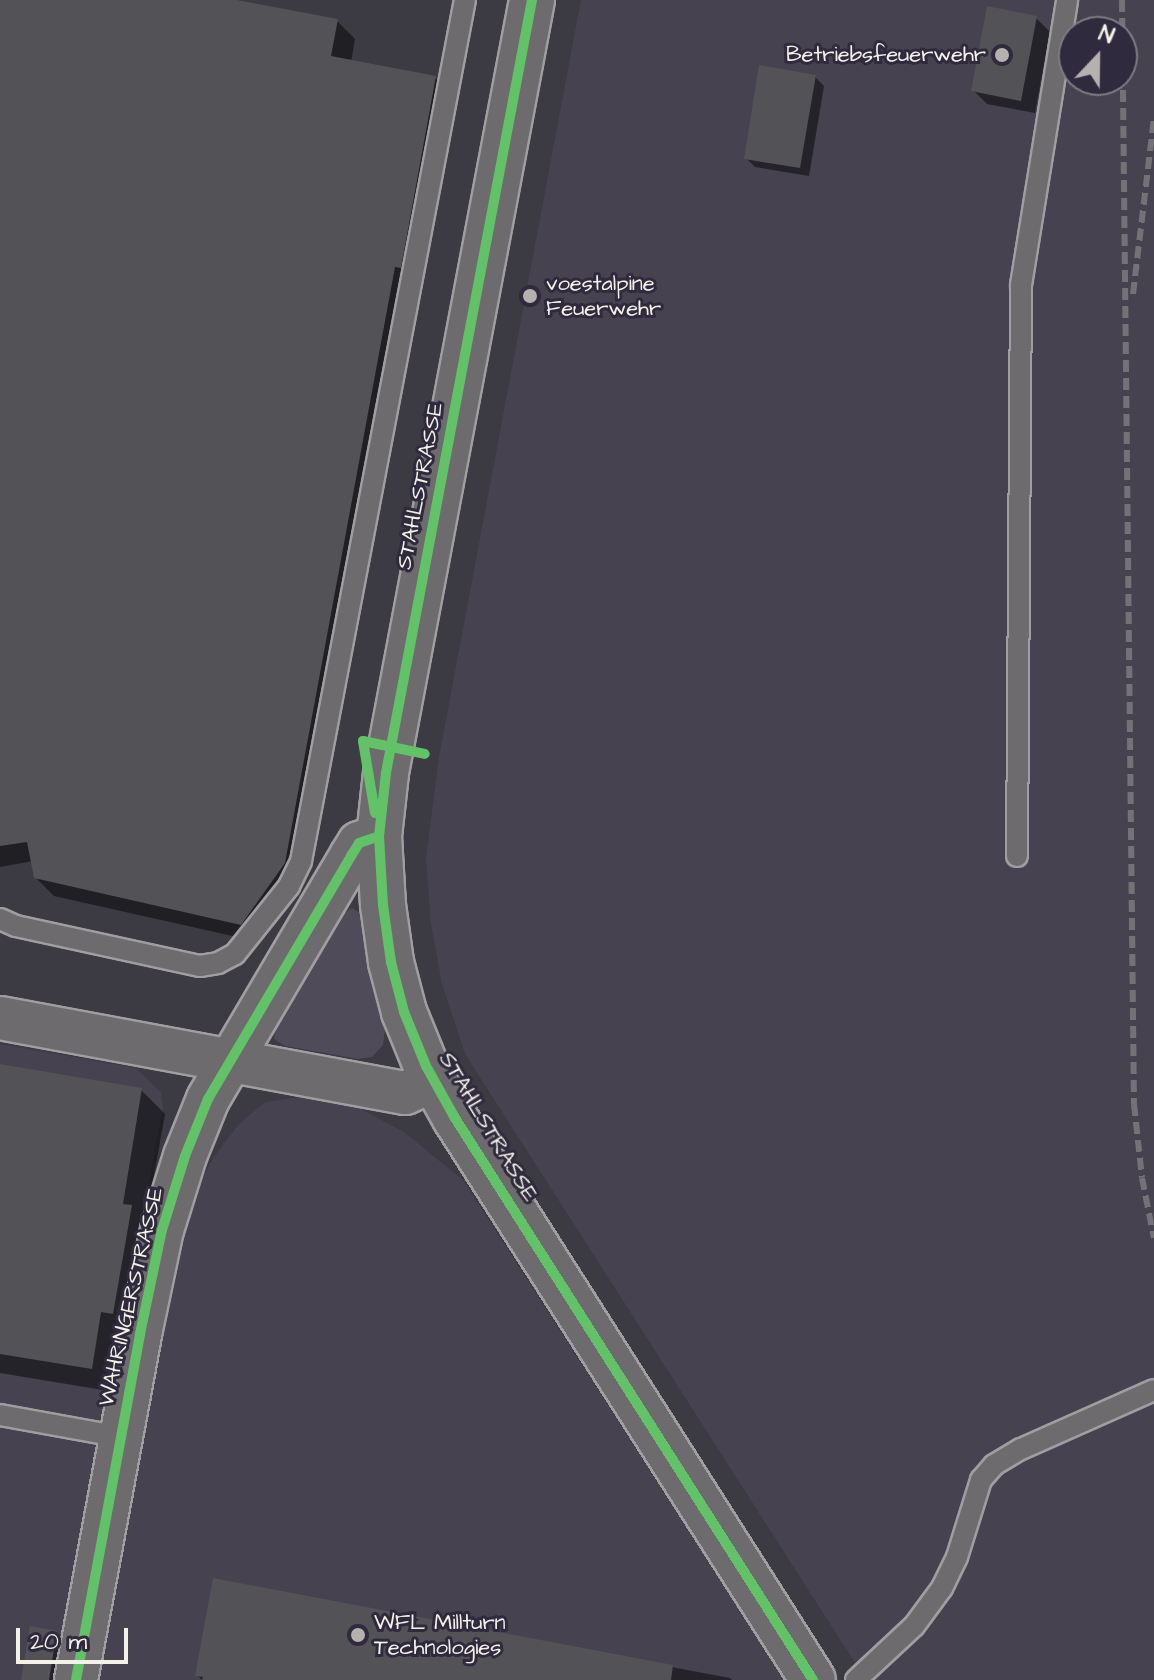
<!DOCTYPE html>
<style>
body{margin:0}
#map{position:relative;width:1154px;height:1680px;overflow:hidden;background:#3c3a43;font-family:"Architects Daughter",sans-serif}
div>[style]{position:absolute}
.built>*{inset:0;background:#464250}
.green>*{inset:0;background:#504b59}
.shadow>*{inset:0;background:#0007}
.building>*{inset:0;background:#535257}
.roads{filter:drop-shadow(2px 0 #9f9ea0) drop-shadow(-2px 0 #9f9ea0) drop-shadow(0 2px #9f9ea0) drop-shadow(0 -2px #9f9ea0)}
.service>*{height:20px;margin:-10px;padding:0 10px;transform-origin:10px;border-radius:10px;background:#6e6b6e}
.minor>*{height:42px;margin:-21px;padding:0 21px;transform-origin:21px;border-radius:21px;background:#6e6b6e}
.tertiary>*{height:44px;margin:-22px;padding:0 22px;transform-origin:22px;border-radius:22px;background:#6e6b6e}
.rail>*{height:6px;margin-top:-3px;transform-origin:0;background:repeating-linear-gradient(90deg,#747276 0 12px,transparent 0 18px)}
.cycleway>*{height:10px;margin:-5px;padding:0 5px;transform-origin:5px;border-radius:5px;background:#61c268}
.dots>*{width:22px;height:22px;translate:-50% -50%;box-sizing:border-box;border:4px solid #2f2a3d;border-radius:50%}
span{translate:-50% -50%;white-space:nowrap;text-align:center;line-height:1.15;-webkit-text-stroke:6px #2f2a3d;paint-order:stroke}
.poi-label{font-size:22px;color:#f4f1e8}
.right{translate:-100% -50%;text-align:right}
.left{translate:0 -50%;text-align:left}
.street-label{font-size:22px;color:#f4f1e8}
.north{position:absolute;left:1058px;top:16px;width:80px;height:80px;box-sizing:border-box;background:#2f2a3d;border:2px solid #7e7a81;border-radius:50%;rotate:22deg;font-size:22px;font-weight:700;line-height:32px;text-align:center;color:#f4f1e8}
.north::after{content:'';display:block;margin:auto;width:28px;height:36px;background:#b4b1ae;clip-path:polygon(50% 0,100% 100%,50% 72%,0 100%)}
.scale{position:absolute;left:16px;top:1628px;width:112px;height:36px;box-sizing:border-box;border:4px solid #f4f1e8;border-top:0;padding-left:10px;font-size:24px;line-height:28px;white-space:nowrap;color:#f4f1e8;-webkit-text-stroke:6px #2f2a3d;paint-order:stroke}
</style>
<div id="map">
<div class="built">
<i style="clip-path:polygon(evenodd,581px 0,1154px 0,1154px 1680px,866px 1680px,465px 1054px,442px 984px,431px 924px,426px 858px,439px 757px,581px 0,1074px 32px,1122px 32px,1122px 80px,1074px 80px,1074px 32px)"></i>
<i style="clip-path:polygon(0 1044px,136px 1068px,161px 1092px,163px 1107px,57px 1680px,0 1680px)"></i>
<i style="clip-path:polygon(305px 1096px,357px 1107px,404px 1132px,463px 1180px,785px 1680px,94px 1680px,157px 1337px,181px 1237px,196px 1191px,213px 1158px,239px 1124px,265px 1102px)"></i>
</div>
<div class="green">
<i style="clip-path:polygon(352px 908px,360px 913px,385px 1029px,383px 1045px,372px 1057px,358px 1059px,285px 1046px,274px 1039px,276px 1026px,343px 913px)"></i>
</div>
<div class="shadow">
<i style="clip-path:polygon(0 0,226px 0,337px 21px,355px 39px,351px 62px,435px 78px,453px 96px,412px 284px,303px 881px,259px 942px,54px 896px,35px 877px,33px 861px,0 867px)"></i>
<i style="clip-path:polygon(1036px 18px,1050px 32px,1035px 113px,987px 104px,973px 90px)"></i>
<i style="clip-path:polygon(815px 77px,824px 86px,809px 176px,755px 167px,746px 158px)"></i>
<i style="clip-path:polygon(0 1066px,141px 1090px,165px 1114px,115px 1392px,0 1373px)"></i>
<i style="clip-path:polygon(215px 1581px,730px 1678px,732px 1680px,202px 1680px,197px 1675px)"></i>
<i style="clip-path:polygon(56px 1633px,74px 1650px,69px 1680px,23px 1680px)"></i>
</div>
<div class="building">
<i style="clip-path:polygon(0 0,237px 0,338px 19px,331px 56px,436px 76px,401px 268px,395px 267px,285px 863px,241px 925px,34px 878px,27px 842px,0 846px)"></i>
<i style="clip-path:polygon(987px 6px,1037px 16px,1021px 101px,971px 91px)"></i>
<i style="clip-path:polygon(759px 65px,816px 75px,800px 168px,744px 159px)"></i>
<i style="clip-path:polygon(0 1064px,142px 1088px,123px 1204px,132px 1205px,113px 1314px,101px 1312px,92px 1369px,0 1354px)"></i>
<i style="clip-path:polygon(213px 1578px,673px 1665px,671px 1680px,202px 1680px,203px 1677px,195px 1676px)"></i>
<i style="clip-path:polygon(30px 1626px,57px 1631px,49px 1680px,21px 1680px)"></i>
</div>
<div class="roads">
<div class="service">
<i style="left:1017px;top:856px;width:571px;rotate:-89.6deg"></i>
<i style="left:1021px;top:285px;width:289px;rotate:-80.8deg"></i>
<i style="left:0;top:919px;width:17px;rotate:24deg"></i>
<i style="left:16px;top:926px;width:188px;rotate:12.3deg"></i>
<i style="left:200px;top:966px;width:18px;rotate:-9deg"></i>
<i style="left:218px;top:963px;width:19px;rotate:-28deg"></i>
<i style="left:235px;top:954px;width:87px;rotate:-51.5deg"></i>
<i style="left:289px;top:886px;width:28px;rotate:-64deg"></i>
<i style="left:301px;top:861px;width:876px;rotate:-79.22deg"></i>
<i style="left:0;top:1415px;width:123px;rotate:10.3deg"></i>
<i style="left:856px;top:1680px;width:79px;rotate:-43deg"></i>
<i style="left:914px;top:1626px;width:47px;rotate:-53.6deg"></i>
<i style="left:942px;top:1588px;width:34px;rotate:-64deg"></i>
<i style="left:957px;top:1557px;width:81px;rotate:-72.7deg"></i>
<i style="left:981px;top:1480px;width:20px;rotate:-49deg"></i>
<i style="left:994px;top:1465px;width:31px;rotate:-31deg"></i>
<i style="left:1021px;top:1449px;width:145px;rotate:-23.9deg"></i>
</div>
<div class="minor">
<i style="left:0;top:1018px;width:412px;rotate:10.5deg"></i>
<i style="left:405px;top:1093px;width:32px;rotate:-24deg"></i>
<i style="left:76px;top:1680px;width:352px;rotate:-79.5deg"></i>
<i style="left:140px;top:1334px;width:106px;rotate:-78.1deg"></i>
<i style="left:162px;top:1230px;width:77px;rotate:-72.7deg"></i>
<i style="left:185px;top:1156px;width:61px;rotate:-68deg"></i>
<i style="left:208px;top:1099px;width:282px;rotate:-59.5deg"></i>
<i style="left:351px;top:856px;width:15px;rotate:-58deg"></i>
<i style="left:359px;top:843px;width:21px;rotate:-19deg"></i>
</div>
<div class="tertiary">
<i style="left:532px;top:0;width:787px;rotate:100.7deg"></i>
<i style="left:386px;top:773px;width:63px;rotate:96.3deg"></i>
<i style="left:379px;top:836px;width:69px;rotate:86.7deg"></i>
<i style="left:383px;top:905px;width:58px;rotate:82deg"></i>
<i style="left:391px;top:962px;width:52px;rotate:75.4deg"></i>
<i style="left:404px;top:1012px;width:58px;rotate:67.8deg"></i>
<i style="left:426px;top:1066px;width:60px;rotate:60.9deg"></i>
<i style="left:455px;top:1118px;width:666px;rotate:57.5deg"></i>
</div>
</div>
<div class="rail">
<i style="left:1122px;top:0;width:1104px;rotate:89.38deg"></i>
<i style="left:1134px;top:1104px;width:74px;rotate:83.8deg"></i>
<i style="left:1142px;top:1178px;width:61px;rotate:78.7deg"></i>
<i style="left:1133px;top:294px;width:177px;rotate:-83.2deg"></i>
</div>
<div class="cycleway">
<i style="left:532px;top:0;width:787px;rotate:100.7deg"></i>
<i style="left:386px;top:773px;width:63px;rotate:96.3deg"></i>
<i style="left:379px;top:836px;width:69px;rotate:86.7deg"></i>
<i style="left:383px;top:905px;width:58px;rotate:82deg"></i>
<i style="left:391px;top:962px;width:52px;rotate:75.4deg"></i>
<i style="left:404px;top:1012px;width:58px;rotate:67.8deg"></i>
<i style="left:426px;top:1066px;width:60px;rotate:60.9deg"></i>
<i style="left:455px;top:1118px;width:666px;rotate:57.5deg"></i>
<i style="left:375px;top:813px;width:73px;rotate:-99.5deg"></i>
<i style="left:363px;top:741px;width:63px;rotate:11.8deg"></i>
<i style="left:76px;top:1680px;width:352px;rotate:-79.5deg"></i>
<i style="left:140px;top:1334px;width:106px;rotate:-78.1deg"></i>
<i style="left:162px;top:1230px;width:77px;rotate:-72.7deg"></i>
<i style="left:185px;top:1156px;width:61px;rotate:-68deg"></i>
<i style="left:208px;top:1099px;width:282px;rotate:-59.5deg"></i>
<i style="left:351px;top:856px;width:15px;rotate:-58deg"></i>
<i style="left:359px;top:843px;width:21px;rotate:-19deg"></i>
</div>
<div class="dots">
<i style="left:1002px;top:55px;background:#b4b1ae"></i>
<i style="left:530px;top:296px;background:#b4b1ae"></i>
<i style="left:358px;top:1635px;background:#b4b1ae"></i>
</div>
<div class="poi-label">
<span class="right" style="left:986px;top:55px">Betriebsfeuerwehr</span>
<span class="left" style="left:546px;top:296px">voestalpine<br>Feuerwehr</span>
<span class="left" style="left:374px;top:1635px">WFL Millturn<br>Technologies</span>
</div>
<div class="street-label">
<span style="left:420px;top:486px;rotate:-79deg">STAHLSTRASSE</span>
<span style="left:488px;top:1127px;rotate:59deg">STAHLSTRASSE</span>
<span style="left:131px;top:1297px;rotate:-77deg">WAHRINGERSTRASSE</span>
</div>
<div class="north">N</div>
<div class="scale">20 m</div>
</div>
